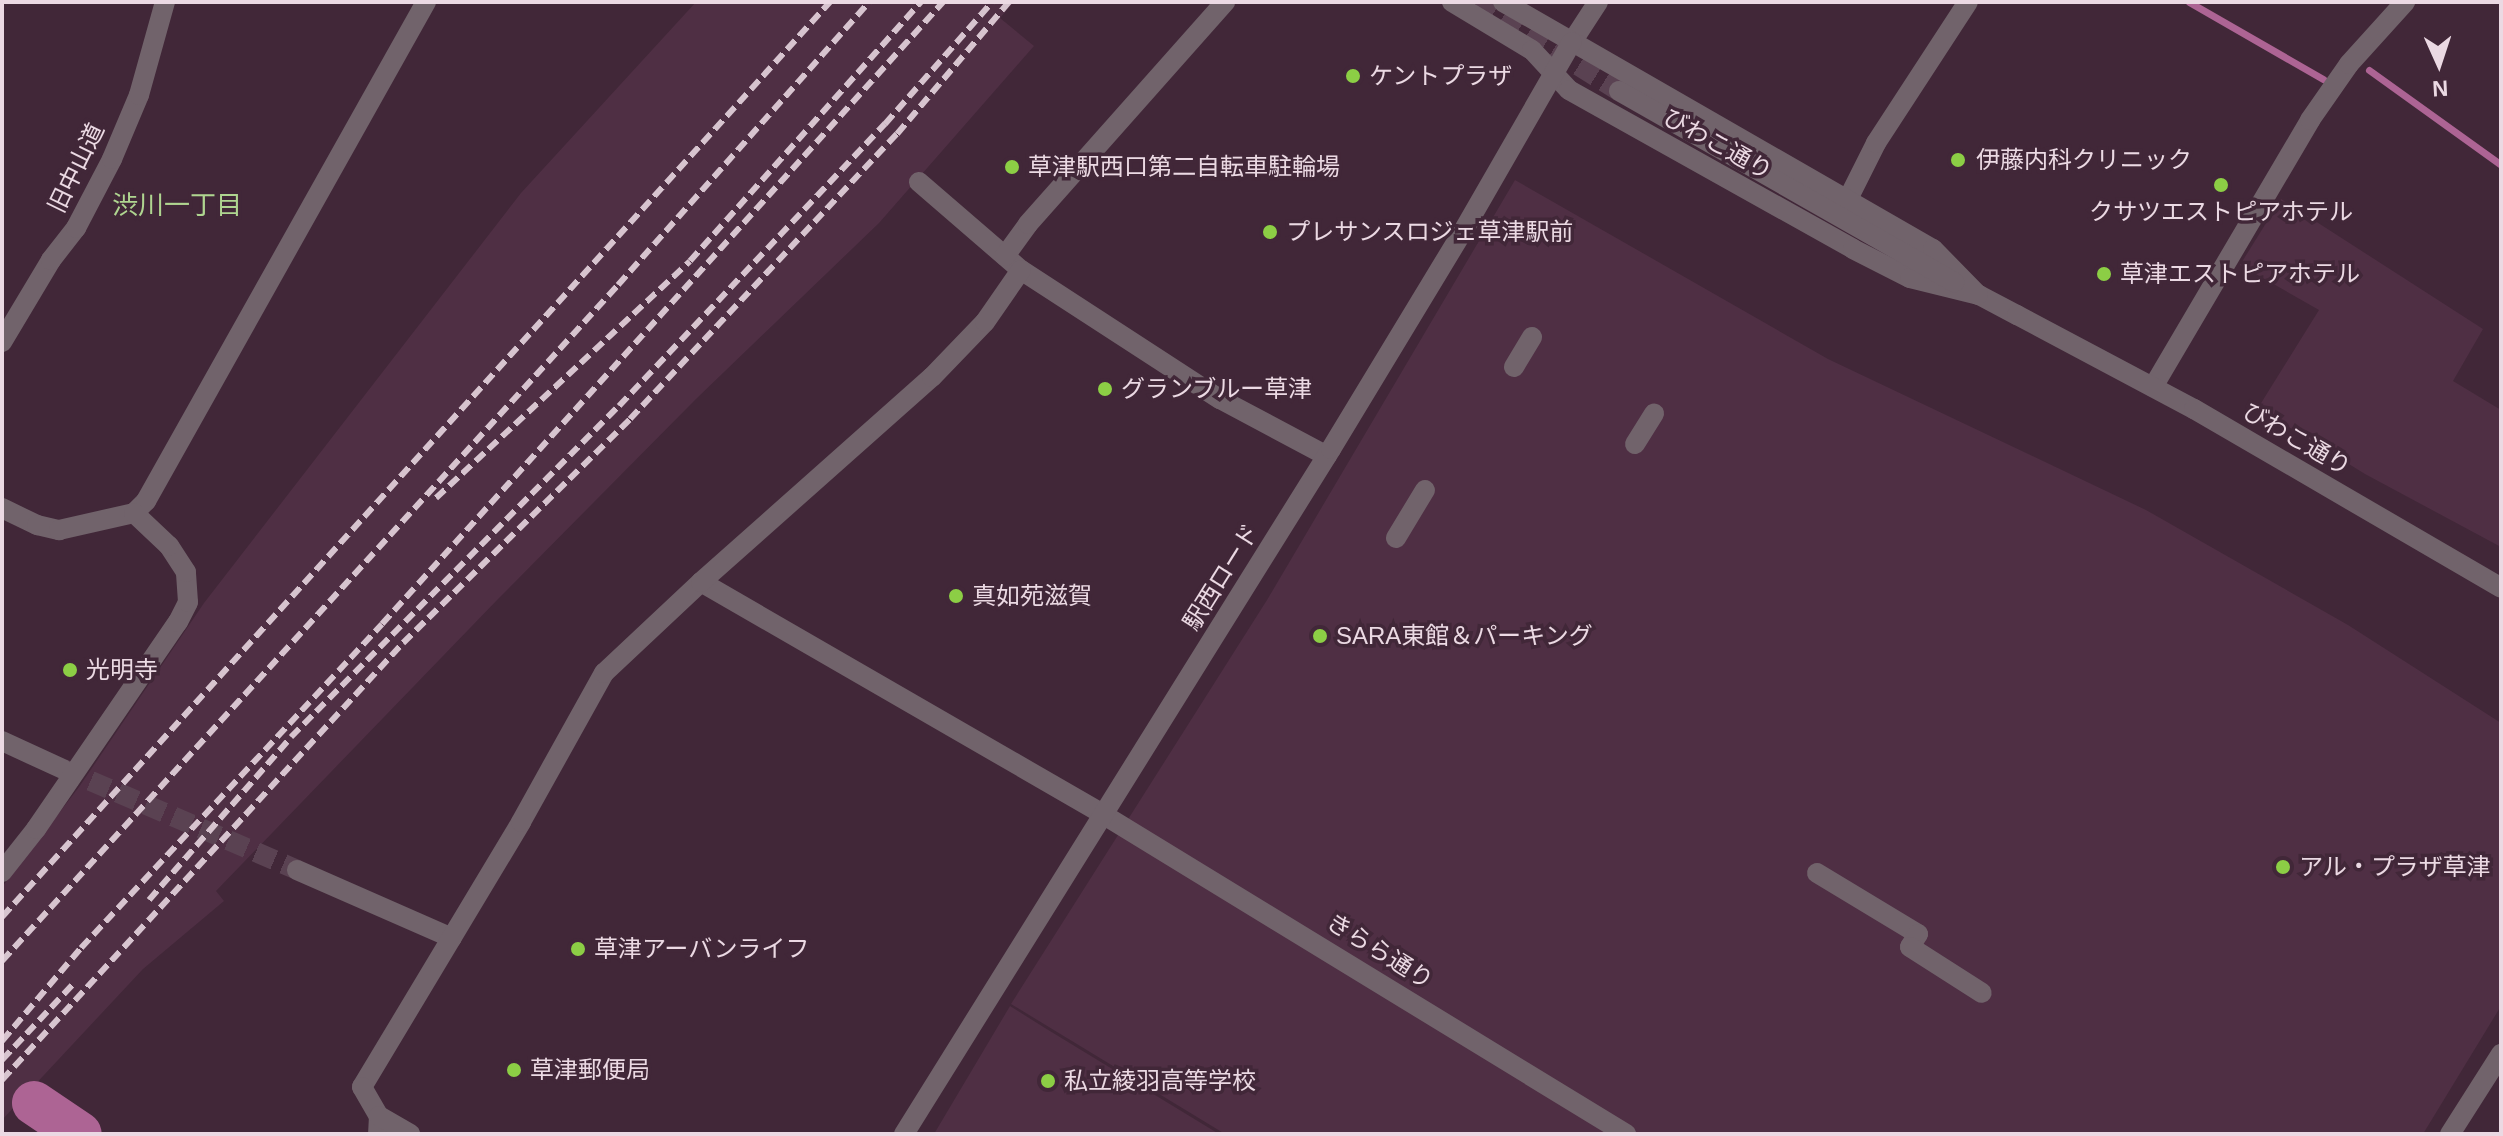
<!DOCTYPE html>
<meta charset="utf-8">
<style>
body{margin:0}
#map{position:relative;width:2503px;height:1136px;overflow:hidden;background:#412738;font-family:Helvetica,"Noto Sans JP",sans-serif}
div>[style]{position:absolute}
.built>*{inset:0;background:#4f2f44}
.stream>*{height:7px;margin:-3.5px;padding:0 3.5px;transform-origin:3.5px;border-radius:3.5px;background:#ad6494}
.river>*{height:44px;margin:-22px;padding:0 22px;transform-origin:22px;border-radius:22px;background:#ad6494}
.minor-tunnel>*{height:20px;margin-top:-10px;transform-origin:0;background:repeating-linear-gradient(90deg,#5a4252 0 20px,transparent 0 30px)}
.tertiary-tunnel>*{height:20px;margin-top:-10px;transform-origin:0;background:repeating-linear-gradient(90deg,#5a4252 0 20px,transparent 0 30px)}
.pedestrian>*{height:20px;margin:-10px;padding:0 10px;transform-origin:10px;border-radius:10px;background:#71636b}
.minor>*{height:20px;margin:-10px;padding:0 10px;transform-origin:10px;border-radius:10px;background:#71636b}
.tertiary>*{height:20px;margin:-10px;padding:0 10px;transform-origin:10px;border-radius:10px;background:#71636b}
.rail>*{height:6px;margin-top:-3px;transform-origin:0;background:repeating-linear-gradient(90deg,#d7c4cf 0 12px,transparent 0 18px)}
.dots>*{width:22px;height:22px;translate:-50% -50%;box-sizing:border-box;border:4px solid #412738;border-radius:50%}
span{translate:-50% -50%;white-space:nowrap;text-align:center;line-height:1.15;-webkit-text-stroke:7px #412738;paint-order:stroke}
.poi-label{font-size:24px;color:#ebd9e3}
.left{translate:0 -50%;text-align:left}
.street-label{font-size:24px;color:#ebd9e3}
.neighbourhood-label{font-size:26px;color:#afd590}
.frame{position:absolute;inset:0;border:4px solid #ebd9e3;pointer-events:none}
.north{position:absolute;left:2399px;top:24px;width:80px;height:80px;-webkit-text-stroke:6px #412738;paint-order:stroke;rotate:177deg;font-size:22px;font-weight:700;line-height:32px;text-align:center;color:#ebd9e3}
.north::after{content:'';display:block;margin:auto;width:28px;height:36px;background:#ebd9e3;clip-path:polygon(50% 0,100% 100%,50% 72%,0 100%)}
</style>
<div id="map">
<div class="built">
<i style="clip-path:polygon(696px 2px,1014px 2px,1000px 18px,1034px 46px,879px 223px,696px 399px,499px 598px,216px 891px,224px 901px,143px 969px,2px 1120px,2px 887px,79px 787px,204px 603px,521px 193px)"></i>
<i style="clip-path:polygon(1515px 180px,1828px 359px,2146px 510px,2348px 625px,2501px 723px,2501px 1006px,2423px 1134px,1225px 1134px,1011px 1004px,1267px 600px)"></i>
<i style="clip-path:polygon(2281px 199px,2483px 329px,2453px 381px,2501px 410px,2501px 547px,2365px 474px,2258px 408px,2319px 310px,2240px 265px)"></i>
<i style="clip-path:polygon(1010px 1006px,1045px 1028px,1219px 1134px,934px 1134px)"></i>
</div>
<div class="stream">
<i style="left:2189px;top:2px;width:155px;rotate:29.9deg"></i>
<i style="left:2369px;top:70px;width:163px;rotate:35.7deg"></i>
</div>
<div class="river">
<i style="left:34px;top:1103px;width:55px;rotate:34deg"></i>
</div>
<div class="minor-tunnel">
<i style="left:63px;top:769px;width:255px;rotate:23.3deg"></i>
</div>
<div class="tertiary-tunnel">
<i style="left:1477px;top:2px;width:168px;rotate:32.1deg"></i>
</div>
<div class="pedestrian">
<i style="left:1514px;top:367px;width:35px;rotate:-59deg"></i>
<i style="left:1635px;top:444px;width:36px;rotate:-58deg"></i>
<i style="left:1396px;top:538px;width:56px;rotate:-58.9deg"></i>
<i style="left:1817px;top:873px;width:118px;rotate:31.1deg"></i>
<i style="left:1918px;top:934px;width:15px;rotate:122deg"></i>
<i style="left:1910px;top:947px;width:85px;rotate:32.6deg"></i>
</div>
<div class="minor">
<i style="left:1572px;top:42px;width:48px;rotate:-57deg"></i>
<i style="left:919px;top:182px;width:135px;rotate:40.8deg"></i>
<i style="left:1021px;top:270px;width:237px;rotate:33deg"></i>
<i style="left:1220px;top:399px;width:121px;rotate:28deg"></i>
<i style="left:1848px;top:199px;width:63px;rotate:-63.4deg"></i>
<i style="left:1876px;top:143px;width:168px;rotate:-56.9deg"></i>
<i style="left:1005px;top:256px;width:39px;rotate:-54deg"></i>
<i style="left:1028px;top:224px;width:297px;rotate:-48.4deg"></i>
<i style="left:2px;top:342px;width:96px;rotate:-59.1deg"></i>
<i style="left:51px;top:260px;width:41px;rotate:-52deg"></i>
<i style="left:76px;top:228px;width:78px;rotate:-62.4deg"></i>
<i style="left:112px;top:159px;width:69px;rotate:-67.1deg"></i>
<i style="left:139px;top:95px;width:97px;rotate:-74.4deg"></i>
<i style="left:2153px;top:387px;width:310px;rotate:-59.5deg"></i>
<i style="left:2310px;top:120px;width:68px;rotate:-55.1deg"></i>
<i style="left:2349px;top:64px;width:84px;rotate:-47.9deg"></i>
<i style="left:2px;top:508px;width:39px;rotate:26deg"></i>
<i style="left:37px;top:525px;width:23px;rotate:13deg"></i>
<i style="left:59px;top:530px;width:77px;rotate:-12.8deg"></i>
<i style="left:134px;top:513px;width:17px;rotate:-45deg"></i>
<i style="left:146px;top:501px;width:572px;rotate:-60.7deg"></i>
<i style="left:701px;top:582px;width:466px;rotate:30deg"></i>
<i style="left:2px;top:741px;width:67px;rotate:24.7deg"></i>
<i style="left:297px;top:870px;width:169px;rotate:23.7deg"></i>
<i style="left:2px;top:872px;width:55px;rotate:-51.7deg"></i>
<i style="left:36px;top:829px;width:251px;rotate:-55.6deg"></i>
<i style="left:178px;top:622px;width:22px;rotate:-63deg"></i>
<i style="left:188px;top:602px;width:30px;rotate:-94deg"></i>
<i style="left:186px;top:572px;width:31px;rotate:-123deg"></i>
<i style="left:169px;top:546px;width:48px;rotate:-136.7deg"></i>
<i style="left:362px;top:1087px;width:309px;rotate:-59deg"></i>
<i style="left:521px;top:822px;width:171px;rotate:-60.9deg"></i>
<i style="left:604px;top:673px;width:133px;rotate:-43.2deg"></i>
<i style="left:701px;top:582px;width:309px;rotate:-41.6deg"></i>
<i style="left:932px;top:377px;width:76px;rotate:-46.1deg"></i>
<i style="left:985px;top:322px;width:63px;rotate:-55.3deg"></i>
<i style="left:2450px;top:1134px;width:95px;rotate:-57.5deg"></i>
</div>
<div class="tertiary">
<i style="left:1452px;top:2px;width:93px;rotate:31deg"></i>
<i style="left:1532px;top:50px;width:54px;rotate:47.2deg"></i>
<i style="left:1569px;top:90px;width:325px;rotate:29.2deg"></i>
<i style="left:1853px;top:249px;width:64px;rotate:27deg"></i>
<i style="left:1910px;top:278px;width:71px;rotate:13.8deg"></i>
<i style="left:1979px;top:295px;width:43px;rotate:27.8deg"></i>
<i style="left:2017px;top:315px;width:200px;rotate:28deg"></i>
<i style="left:2194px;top:409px;width:355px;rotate:30.2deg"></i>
<i style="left:1503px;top:2px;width:496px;rotate:29.9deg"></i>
<i style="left:1933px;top:249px;width:64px;rotate:45.6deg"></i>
<i style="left:1619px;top:91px;width:386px;rotate:29.7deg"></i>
<i style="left:1104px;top:815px;width:612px;rotate:31.43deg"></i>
<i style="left:362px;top:1087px;width:34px;rotate:60deg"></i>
<i style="left:379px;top:1116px;width:18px;rotate:93deg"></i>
<i style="left:379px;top:1116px;width:36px;rotate:30deg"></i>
<i style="left:904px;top:1134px;width:807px;rotate:-58.06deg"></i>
<i style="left:1331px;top:449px;width:253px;rotate:-58.8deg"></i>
<i style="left:1462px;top:233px;width:220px;rotate:-60.1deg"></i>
</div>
<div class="rail">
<i style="left:436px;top:498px;width:347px;rotate:-43deg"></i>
<i style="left:690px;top:261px;width:347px;rotate:-48.3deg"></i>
<i style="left:149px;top:900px;width:216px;rotate:-48.9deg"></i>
<i style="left:291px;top:737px;width:466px;rotate:-45.3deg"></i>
<i style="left:619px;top:406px;width:388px;rotate:-46.7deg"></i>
<i style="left:885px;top:124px;width:162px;rotate:-48.7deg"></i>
<i style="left:2px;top:917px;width:1234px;rotate:-47.86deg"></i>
<i style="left:2px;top:961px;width:915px;rotate:-47.66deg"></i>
<i style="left:618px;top:285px;width:378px;rotate:-48.4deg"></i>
<i style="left:2px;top:1041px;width:122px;rotate:-49.7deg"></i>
<i style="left:81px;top:948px;width:442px;rotate:-47.1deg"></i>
<i style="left:382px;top:624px;width:838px;rotate:-47.95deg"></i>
<i style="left:2px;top:1060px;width:105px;rotate:-46.9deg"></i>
<i style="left:2px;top:1080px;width:593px;rotate:-47.46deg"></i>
<i style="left:403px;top:643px;width:319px;rotate:-44.6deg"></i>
<i style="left:630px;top:419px;width:391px;rotate:-46.9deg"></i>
<i style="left:897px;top:134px;width:173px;rotate:-49.7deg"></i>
</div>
<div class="dots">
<i style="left:1353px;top:76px;background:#8cce45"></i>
<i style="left:1958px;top:160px;background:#8cce45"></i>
<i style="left:1012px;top:167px;background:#8cce45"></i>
<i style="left:2221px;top:185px;background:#8cce45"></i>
<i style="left:1270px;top:232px;background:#8cce45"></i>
<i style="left:2104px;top:274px;background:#8cce45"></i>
<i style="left:1105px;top:389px;background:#8cce45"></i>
<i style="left:956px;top:596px;background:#8cce45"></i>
<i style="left:1320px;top:636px;background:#8cce45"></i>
<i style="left:70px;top:670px;background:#8cce45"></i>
<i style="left:2283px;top:867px;background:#8cce45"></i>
<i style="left:578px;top:949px;background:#8cce45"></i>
<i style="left:514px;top:1070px;background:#8cce45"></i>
<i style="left:1048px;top:1081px;background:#8cce45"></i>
</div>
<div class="poi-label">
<span class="left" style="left:1369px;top:76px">ケントプラザ</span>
<span class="left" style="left:1976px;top:160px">伊藤内科クリニック</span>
<span class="left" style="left:1028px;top:167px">草津駅西口第二自転車駐輪場</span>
<span style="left:2221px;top:212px">クサツエストピアホテル</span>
<span class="left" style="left:1286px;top:232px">プレサンスロジェ草津駅前</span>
<span class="left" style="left:2120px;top:274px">草津エストピアホテル</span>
<span class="left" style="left:1121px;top:389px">グランブルー草津</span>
<span class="left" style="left:972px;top:596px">真如苑滋賀</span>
<span class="left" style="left:1336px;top:636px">SARA東館＆パーキング</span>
<span class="left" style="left:86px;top:670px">光明寺</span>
<span class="left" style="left:2299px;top:867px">アル・プラザ草津</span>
<span class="left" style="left:594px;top:949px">草津アーバンライフ</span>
<span class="left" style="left:530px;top:1070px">草津郵便局</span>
<span class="left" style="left:1064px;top:1081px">私立綾羽高等学校</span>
</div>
<div class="street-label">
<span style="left:1718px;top:144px;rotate:29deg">びわこ通り</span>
<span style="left:76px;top:168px;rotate:-64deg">旧中山道</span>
<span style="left:2297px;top:439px;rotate:30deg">びわこ通り</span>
<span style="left:1221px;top:577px;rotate:-58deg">駅西ロード</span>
<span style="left:1380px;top:951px;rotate:32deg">きらら通り</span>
</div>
<div class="neighbourhood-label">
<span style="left:177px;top:206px">渋川一丁目</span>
</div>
<div class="frame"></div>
<div class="north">N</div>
</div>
